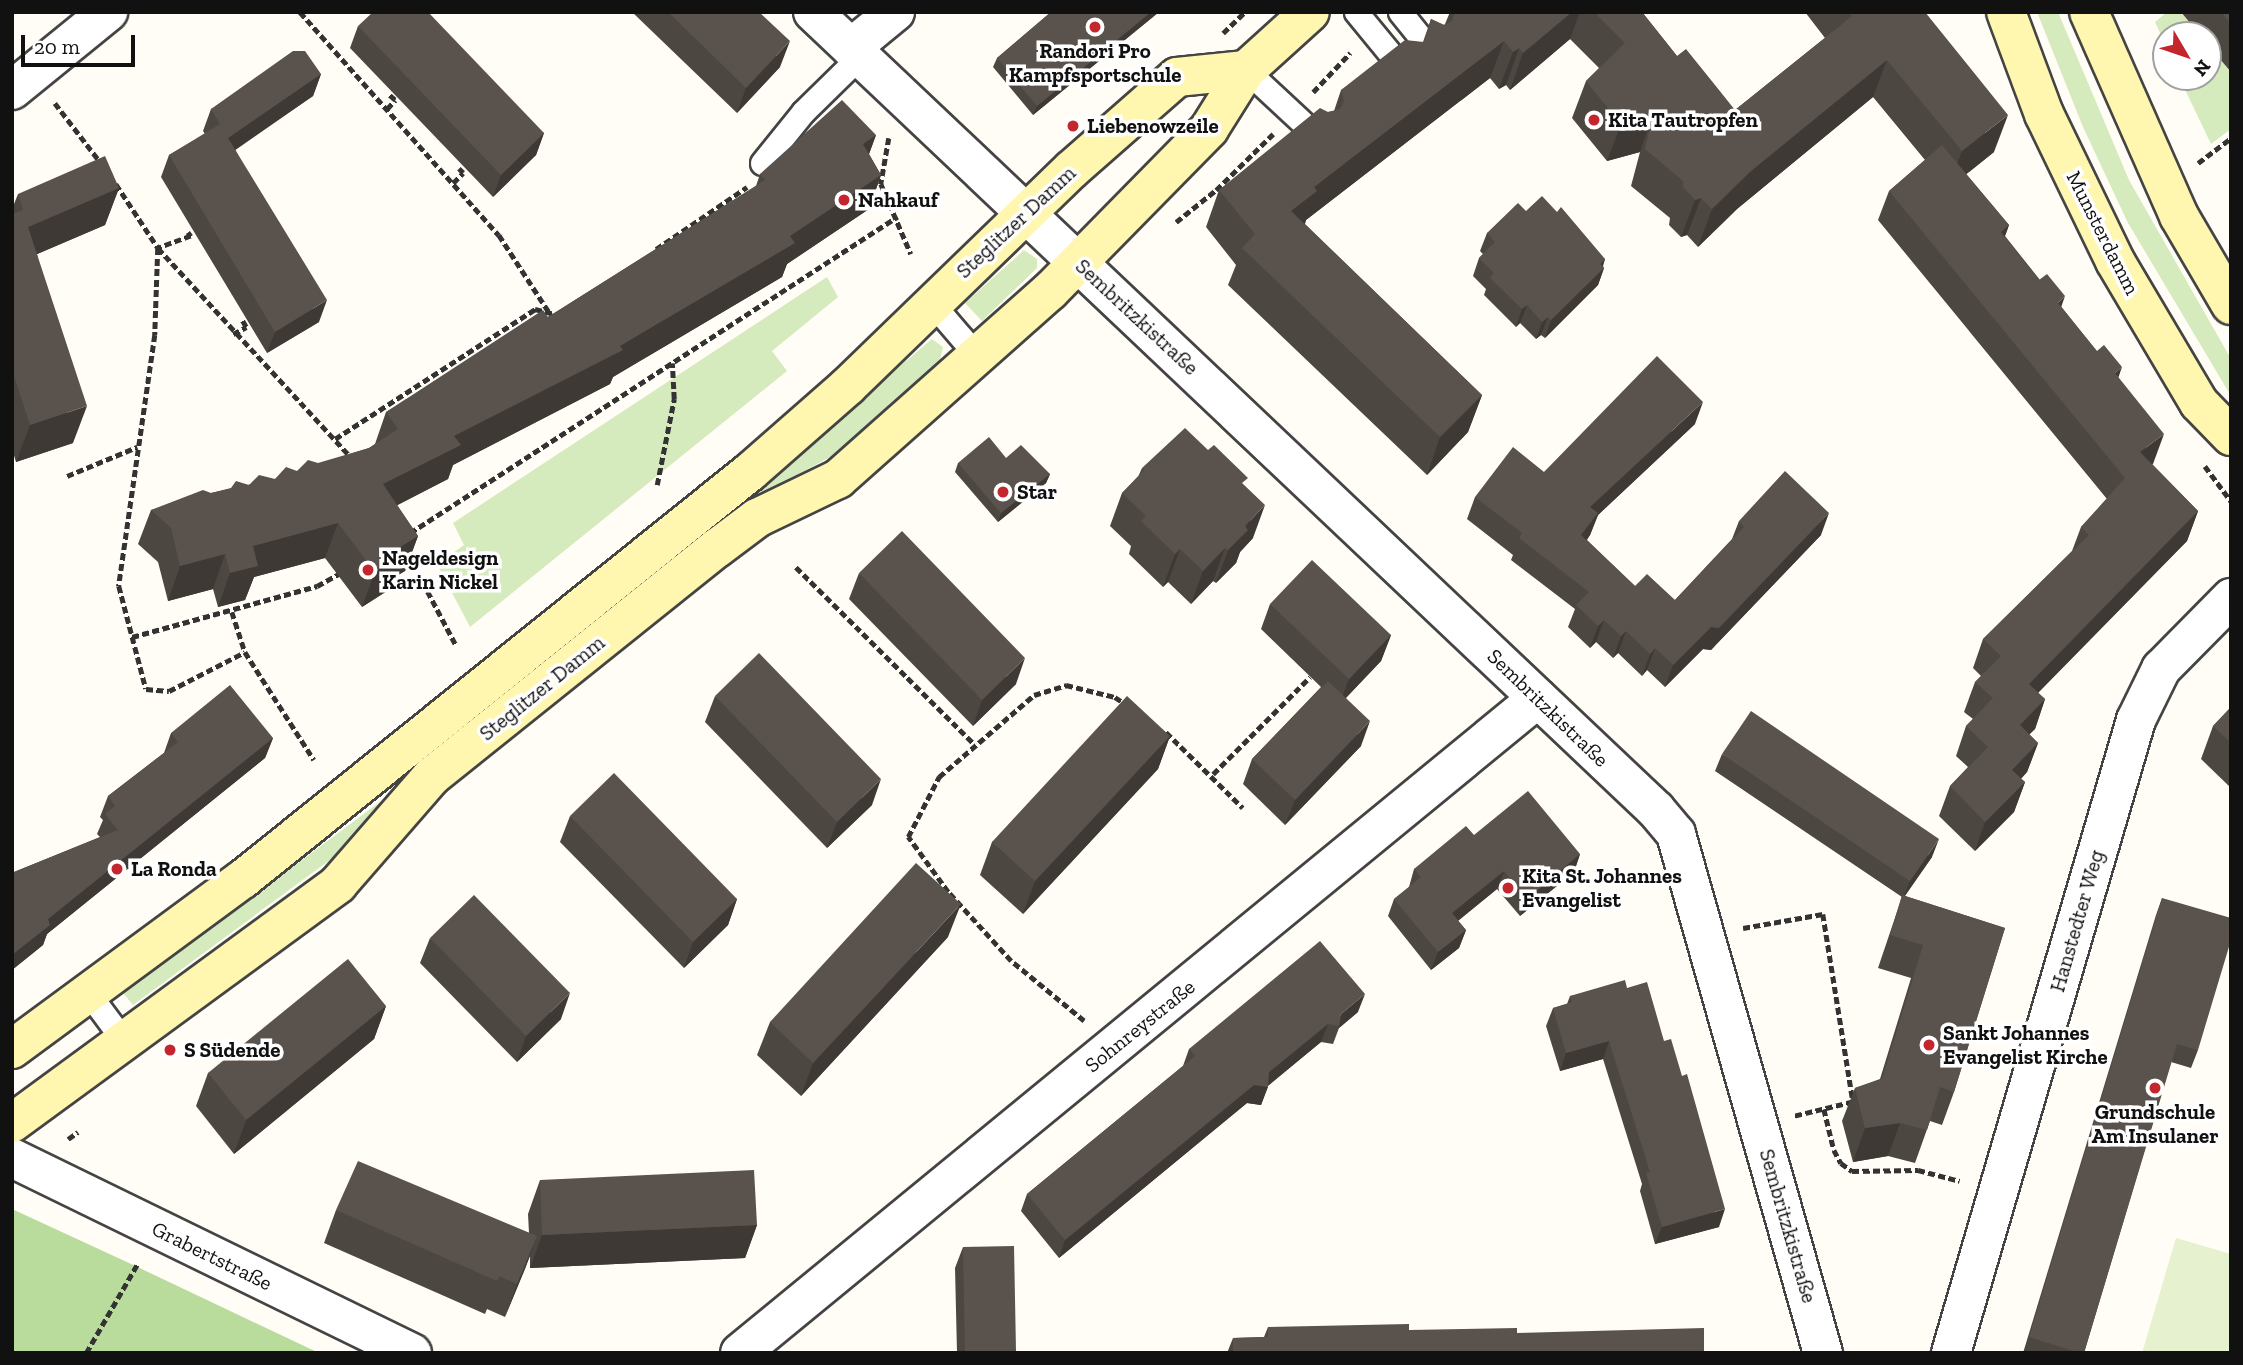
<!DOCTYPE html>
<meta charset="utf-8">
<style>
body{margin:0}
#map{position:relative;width:2243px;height:1365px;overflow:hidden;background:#fffdf5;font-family:"Zilla Slab",serif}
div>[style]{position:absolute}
.green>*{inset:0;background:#d5ebbd}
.forest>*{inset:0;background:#b9dc9c}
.pitch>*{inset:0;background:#e6f2cf}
.path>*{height:4.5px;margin-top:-2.25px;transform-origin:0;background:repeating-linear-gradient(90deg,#333 0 7px,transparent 0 10.5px)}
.roads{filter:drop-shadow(2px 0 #444) drop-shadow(-2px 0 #444) drop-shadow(0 2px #444) drop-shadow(0 -2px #444)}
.lane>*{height:23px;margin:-11.5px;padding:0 11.5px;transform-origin:11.5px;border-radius:11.5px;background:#fff}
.street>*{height:38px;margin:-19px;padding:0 19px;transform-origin:19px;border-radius:19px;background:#fff}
.secondary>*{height:38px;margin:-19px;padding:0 19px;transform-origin:19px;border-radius:19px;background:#fff6b0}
.wall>*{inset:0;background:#4d4742}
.shaded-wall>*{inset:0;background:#3f3936}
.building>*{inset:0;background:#5a524d}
.dots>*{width:19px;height:19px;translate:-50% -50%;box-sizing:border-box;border:4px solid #fff;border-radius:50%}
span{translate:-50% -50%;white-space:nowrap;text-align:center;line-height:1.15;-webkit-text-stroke:7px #fff;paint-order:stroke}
.poi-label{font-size:21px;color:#111;font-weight:700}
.left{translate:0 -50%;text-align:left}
.street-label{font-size:21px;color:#111}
.frame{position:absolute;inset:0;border:14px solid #111;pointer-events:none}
.north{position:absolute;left:2152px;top:21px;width:70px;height:70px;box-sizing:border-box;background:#fff;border:2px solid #a0a0a0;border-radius:50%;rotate:129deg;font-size:19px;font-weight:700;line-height:28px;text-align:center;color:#111}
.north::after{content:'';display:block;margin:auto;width:24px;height:32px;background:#c4262e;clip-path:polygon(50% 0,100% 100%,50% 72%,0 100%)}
.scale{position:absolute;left:21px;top:35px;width:114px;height:32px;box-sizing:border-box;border:4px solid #111;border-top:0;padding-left:9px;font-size:21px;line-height:24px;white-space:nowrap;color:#111;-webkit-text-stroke:5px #fff;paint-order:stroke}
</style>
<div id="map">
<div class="green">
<i style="clip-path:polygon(2037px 12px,2058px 12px,2129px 180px,2231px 359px,2231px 396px,2128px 223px,2083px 127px)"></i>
<i style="clip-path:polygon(2167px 12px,2181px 12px,2200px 35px,2166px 35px,2166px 46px,2155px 22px)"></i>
<i style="clip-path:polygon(2211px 48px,2231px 72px,2231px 129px,2211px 144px,2179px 77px,2208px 77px)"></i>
<i style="clip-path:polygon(1024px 250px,1037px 259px,1037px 268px,982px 321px,965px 303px)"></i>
<i style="clip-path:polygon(827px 277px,838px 297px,772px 351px,787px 371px,470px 627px,437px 564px,464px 545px,453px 523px)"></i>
<i style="clip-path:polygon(932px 339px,943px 347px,940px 360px,834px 455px,754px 498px,750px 493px)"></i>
<i style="clip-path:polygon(392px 793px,338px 854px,133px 1005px,123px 993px)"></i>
</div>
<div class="forest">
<i style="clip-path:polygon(12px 1209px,129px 1263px,319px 1353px,12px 1353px)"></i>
</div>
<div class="pitch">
<i style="clip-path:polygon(2176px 1238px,2231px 1254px,2231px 1353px,2142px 1353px)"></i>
</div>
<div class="path">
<i style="left:300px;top:12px;width:299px;rotate:48.3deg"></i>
<i style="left:499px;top:235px;width:95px;rotate:57deg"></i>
<i style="left:1223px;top:33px;width:30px;rotate:-44deg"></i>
<i style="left:1313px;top:92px;width:54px;rotate:-46.5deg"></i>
<i style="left:55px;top:103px;width:76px;rotate:52.5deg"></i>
<i style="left:387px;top:109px;width:12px;rotate:-48deg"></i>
<i style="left:395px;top:100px;width:8px;rotate:-140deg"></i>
<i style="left:889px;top:138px;width:47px;rotate:99.9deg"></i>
<i style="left:881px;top:184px;width:76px;rotate:66.8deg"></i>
<i style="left:2198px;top:163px;width:41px;rotate:-37.1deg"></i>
<i style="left:453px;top:183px;width:14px;rotate:-45deg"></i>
<i style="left:463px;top:173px;width:6px;rotate:-135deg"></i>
<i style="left:116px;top:184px;width:77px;rotate:56.7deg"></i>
<i style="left:158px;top:248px;width:286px;rotate:47.3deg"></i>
<i style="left:1176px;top:222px;width:51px;rotate:-38.7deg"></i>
<i style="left:1216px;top:190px;width:80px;rotate:-44.5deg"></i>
<i style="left:188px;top:232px;width:5px;rotate:53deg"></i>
<i style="left:191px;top:236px;width:35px;rotate:160deg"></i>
<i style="left:158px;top:248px;width:87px;rotate:92deg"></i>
<i style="left:155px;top:335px;width:254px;rotate:98.2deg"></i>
<i style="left:119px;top:586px;width:106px;rotate:75.3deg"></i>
<i style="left:146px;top:689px;width:23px;rotate:5deg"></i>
<i style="left:169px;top:691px;width:85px;rotate:-27.2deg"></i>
<i style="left:656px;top:249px;width:110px;rotate:-34.3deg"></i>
<i style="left:233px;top:334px;width:15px;rotate:-28deg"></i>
<i style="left:246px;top:327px;width:8px;rotate:-120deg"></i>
<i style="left:335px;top:439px;width:239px;rotate:-33deg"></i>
<i style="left:535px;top:309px;width:21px;rotate:14deg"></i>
<i style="left:2205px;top:466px;width:44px;rotate:53.4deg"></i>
<i style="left:67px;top:476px;width:76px;rotate:-22.5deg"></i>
<i style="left:657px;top:485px;width:88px;rotate:-78.8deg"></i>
<i style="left:674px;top:399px;width:36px;rotate:-93deg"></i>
<i style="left:410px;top:533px;width:581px;rotate:-32.98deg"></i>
<i style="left:408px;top:554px;width:103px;rotate:62.2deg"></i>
<i style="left:796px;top:567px;width:252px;rotate:44.8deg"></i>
<i style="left:232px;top:612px;width:42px;rotate:72deg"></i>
<i style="left:245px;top:652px;width:128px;rotate:57.4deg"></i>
<i style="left:132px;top:637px;width:192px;rotate:-15.4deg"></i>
<i style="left:317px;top:586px;width:26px;rotate:-29deg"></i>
<i style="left:1166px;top:732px;width:108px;rotate:44.6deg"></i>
<i style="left:1213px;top:774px;width:137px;rotate:-45deg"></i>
<i style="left:1743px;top:928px;width:81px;rotate:-9.9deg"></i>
<i style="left:1823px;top:914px;width:190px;rotate:80.9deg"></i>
<i style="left:1853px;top:1102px;width:60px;rotate:166.4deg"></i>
<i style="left:1084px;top:1021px;width:94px;rotate:-140.6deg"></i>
<i style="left:1011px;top:961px;width:93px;rotate:-132.4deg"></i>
<i style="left:948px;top:892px;width:68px;rotate:-126deg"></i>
<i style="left:908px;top:837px;width:68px;rotate:-62.7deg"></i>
<i style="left:939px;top:777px;width:125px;rotate:-40.8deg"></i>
<i style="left:1034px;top:695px;width:34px;rotate:-17deg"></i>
<i style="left:1066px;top:685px;width:50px;rotate:13.8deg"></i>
<i style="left:1115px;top:697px;width:14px;rotate:34deg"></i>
<i style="left:1824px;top:1109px;width:42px;rotate:76.3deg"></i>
<i style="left:1834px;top:1150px;width:15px;rotate:62deg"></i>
<i style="left:1841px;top:1163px;width:14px;rotate:36deg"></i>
<i style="left:1852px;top:1171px;width:66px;rotate:-0.9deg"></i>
<i style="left:1918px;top:1170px;width:43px;rotate:14.7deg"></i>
<i style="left:68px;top:1139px;width:12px;rotate:-35deg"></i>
<i style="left:86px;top:1353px;width:104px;rotate:-60deg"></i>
</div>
<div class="roads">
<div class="lane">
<i style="left:1356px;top:12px;width:72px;rotate:50.6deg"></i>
<i style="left:1400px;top:12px;width:46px;rotate:51.1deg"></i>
<i style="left:1246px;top:70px;width:97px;rotate:42.9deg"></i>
<i style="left:762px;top:163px;width:65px;rotate:-51.2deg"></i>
<i style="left:803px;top:112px;width:80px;rotate:-44.5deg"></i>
<i style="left:931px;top:302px;width:72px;rotate:49.5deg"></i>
<i style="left:89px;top:994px;width:59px;rotate:53.3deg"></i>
</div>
<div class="street">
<i style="left:813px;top:12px;width:1161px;rotate:43.43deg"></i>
<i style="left:1656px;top:810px;width:31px;rotate:50deg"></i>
<i style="left:1676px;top:834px;width:539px;rotate:74.19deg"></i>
<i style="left:851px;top:48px;width:57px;rotate:-39.3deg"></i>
<i style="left:12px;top:90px;width:124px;rotate:-39.1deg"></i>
<i style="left:12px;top:1158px;width:445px;rotate:26deg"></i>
<i style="left:740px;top:1353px;width:1032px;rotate:-39.38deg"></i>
<i style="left:1951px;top:1353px;width:659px;rotate:-73.71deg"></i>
<i style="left:2136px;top:720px;width:57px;rotate:-63.9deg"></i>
<i style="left:2161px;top:669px;width:100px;rotate:-45.4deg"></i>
</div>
<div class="secondary">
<i style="left:2006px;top:12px;width:109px;rotate:69.6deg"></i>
<i style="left:2044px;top:114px;width:163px;rotate:64.2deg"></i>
<i style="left:2115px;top:261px;width:165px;rotate:59.4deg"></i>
<i style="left:2199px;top:403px;width:46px;rotate:45.9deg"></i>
<i style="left:2089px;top:12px;width:223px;rotate:66.2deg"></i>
<i style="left:2179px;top:216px;width:103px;rotate:59.7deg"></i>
<i style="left:12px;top:1049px;width:287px;rotate:-36.4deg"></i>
<i style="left:243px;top:879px;width:650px;rotate:-38.76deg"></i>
<i style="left:750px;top:472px;width:130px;rotate:-41.3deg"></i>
<i style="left:848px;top:386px;width:310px;rotate:-44.1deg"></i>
<i style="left:1071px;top:170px;width:141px;rotate:-41.3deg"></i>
<i style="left:1177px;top:77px;width:69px;rotate:-5.8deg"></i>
<i style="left:12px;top:1123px;width:404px;rotate:-36.2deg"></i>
<i style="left:338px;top:884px;width:143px;rotate:-49deg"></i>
<i style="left:432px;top:776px;width:365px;rotate:-38.7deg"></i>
<i style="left:717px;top:548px;width:50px;rotate:-36.9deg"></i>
<i style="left:757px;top:518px;width:90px;rotate:-25.7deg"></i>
<i style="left:838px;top:479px;width:283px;rotate:-41.6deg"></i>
<i style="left:1050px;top:291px;width:227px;rotate:-45.5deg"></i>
<i style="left:1209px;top:129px;width:70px;rotate:-57.9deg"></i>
<i style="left:1246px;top:70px;width:86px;rotate:-42.2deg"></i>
</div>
</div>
<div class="wall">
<i style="clip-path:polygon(632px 12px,759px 12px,780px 67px,737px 113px)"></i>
<i style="clip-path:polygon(1051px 12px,1159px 12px,1033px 115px,993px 67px,997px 58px)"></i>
<i style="clip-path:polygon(1450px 12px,1642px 12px,1677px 56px,1735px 110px,1825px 38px,1805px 12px,1925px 12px,1994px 152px,1966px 174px,2009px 225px,2005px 236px,2118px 378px,2153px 464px,2152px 464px,2198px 511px,2187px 541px,2038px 693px,2045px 699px,2035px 729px,2029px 734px,2038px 743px,2027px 772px,2021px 779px,2025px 782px,2014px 812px,1975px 851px,1939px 816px,1950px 786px,1968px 767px,1956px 756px,1966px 726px,1973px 719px,1964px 712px,1975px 682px,1981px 676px,1973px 668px,1983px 639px,2072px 551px,2081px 527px,2107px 499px,1878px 220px,1889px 191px,1925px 160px,1873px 97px,1737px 209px,1698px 247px,1687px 235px,1681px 237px,1669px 225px,1670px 218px,1631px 186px,1640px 152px,1607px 161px,1572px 118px,1586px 81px,1599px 68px,1570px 39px,1510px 90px,1506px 85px,1499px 89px,1490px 78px,1306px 220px,1305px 224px,1482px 395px,1468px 432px,1427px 475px,1228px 285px,1236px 265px,1206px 227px,1219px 190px,1328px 112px,1334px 111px,1341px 90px,1423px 42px,1431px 19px,1444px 25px,1445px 24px)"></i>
<i style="clip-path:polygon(2181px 12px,2231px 12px,2231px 72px,2208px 45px,2208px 35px,2200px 35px)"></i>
<i style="clip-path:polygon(358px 26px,544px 133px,536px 155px,493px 197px,350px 48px)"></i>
<i style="clip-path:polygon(321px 74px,313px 96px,235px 149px,319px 322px,267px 353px,161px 177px,169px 155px,205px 134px,203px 131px,211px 109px)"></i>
<i style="clip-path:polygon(876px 135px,869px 154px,881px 175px,869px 209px,787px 264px,782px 277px,613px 377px,610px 384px,453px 465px,448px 479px,397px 505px,418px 536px,405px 571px,391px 579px,387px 591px,362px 607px,325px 558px,254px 577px,245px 600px,218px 607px,213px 589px,168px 601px,158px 562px,138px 544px,151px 510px,211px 493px,275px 479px,297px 471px,369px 448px,375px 444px,386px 412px,548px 317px,756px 186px,760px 174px)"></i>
<i style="clip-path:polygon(119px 188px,105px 225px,37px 254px,73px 443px,16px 462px,12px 449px,12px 209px,18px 194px)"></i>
<i style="clip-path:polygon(1526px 211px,1605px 259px,1603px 266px,1604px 268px,1598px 285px,1545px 338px,1541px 335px,1536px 339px,1520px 323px,1516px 327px,1484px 295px,1486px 289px,1473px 276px,1479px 258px,1483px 254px,1480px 251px,1487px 233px)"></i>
<i style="clip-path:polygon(1695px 424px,1598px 515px,1590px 535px,1587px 540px,1635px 586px,1675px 600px,1732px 539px,1739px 521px,1821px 535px,1711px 650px,1703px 649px,1665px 687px,1647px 670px,1642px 676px,1618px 653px,1613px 658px,1596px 642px,1590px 648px,1568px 627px,1575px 609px,1511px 560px,1513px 555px,1467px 519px,1475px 497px,1544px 472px)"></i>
<i style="clip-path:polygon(1006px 458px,1050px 474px,1046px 483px,998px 522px,955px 472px,958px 463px)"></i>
<i style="clip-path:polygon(1142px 468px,1245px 486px,1253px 538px,1240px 552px,1236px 563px,1216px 583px,1213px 581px,1191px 604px,1168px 582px,1163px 587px,1129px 554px,1131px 546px,1110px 526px,1122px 493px,1138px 477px)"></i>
<i style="clip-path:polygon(859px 573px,1016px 684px,973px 726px,849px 599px)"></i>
<i style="clip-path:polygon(1270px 604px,1391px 635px,1381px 661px,1346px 698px,1361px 746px,1285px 825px,1243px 784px,1252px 759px,1321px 687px,1261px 629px)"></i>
<i style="clip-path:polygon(715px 696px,872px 805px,827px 848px,705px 722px)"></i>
<i style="clip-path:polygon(2231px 707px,2231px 788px,2201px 759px,2213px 726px)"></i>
<i style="clip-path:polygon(171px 733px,273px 738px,265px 758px,47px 934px,43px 945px,12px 970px,12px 868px,14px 872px,100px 837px,97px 834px,103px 820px,100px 817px,108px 796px,164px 753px)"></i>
<i style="clip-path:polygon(1170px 736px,1158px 769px,1023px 914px,980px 875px,992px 842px)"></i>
<i style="clip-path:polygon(1722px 754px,1932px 857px,1905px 896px,2005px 928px,1954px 1092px,1942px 1125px,1930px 1121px,1915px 1163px,1888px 1156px,1853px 1162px,1842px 1121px,1855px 1088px,1880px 1079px,1911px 978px,1878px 968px,1902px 897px,1715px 771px)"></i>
<i style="clip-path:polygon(570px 816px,737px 899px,728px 925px,684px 968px,560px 842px)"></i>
<i style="clip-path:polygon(1474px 835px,1580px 854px,1574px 872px,1520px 916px,1497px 889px,1458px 921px,1466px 930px,1459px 948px,1431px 970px,1388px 916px,1394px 899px,1409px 887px,1414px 869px)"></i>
<i style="clip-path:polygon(2162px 898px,2198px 1050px,2191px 1068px,2171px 1062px,2084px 1353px,2023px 1353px,2156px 915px)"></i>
<i style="clip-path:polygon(948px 937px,801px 1096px,757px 1055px,770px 1022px)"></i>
<i style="clip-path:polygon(430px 938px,561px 1019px,517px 1062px,420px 963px)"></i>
<i style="clip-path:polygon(1627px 988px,1719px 1227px,1655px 1244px,1640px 1191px,1642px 1184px,1603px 1059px,1560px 1071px,1546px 1026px,1553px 1008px,1567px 1004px,1570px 996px)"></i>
<i style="clip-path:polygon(386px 1006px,374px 1039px,234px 1154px,196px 1106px,208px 1073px)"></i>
<i style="clip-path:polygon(1358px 1012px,1339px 1028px,1333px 1044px,1321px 1042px,1268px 1086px,1261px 1105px,1247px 1103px,1059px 1258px,1021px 1211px,1027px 1194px,1183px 1066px,1189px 1049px)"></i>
<i style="clip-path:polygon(540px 1180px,757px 1225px,745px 1258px,530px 1268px,530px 1256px,505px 1317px,487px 1309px,485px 1314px,324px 1243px,336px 1210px,529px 1233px,528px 1214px)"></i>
<i style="clip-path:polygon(963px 1247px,1016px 1351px,1144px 1353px,957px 1353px,955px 1268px)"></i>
<i style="clip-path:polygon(1268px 1327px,1517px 1333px,1704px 1353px,1227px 1353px,1233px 1338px,1264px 1337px)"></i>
</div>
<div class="shaded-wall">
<i style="clip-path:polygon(1151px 12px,1159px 12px,1033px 115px,1037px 106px)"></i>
<i style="clip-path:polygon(1572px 12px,1580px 12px,1570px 39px,1510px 90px,1523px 53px)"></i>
<i style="clip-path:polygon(790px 41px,780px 67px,737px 113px,746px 88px)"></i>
<i style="clip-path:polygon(1504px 41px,1490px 78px,1306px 220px,1303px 228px,1291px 211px,1314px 187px)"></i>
<i style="clip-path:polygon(1519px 48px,1506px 85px,1499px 89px,1513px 52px)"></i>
<i style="clip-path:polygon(1887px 60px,1873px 97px,1737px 209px,1698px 247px,1712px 209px,1751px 171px)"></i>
<i style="clip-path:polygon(321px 74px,313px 96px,221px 160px,228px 138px)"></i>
<i style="clip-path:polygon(1653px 114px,1640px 152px,1607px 161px,1621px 124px)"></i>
<i style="clip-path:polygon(2008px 115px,1994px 152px,1948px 189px,1962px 151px)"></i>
<i style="clip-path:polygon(544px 133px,536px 155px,493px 197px,501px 175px)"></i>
<i style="clip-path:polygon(876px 135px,863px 170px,863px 144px)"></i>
<i style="clip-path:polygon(881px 175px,869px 209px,787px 264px,782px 277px,613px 377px,610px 384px,453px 465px,448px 479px,371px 519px,383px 484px,454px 436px,620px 346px,790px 236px)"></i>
<i style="clip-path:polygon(119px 188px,105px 225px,14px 264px,28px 227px)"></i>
<i style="clip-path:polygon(1701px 198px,1687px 235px,1681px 237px,1695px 200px)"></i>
<i style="clip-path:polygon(2009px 225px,1998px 255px,2001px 232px)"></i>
<i style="clip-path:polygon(1605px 259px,1601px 271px,1604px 268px,1598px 285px,1545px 338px,1551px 320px)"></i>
<i style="clip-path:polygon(2065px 296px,2055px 325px,2058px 303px)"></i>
<i style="clip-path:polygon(327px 300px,319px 322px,267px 353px,275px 332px)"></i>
<i style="clip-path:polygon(1527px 305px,1520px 323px,1516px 327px,1522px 309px)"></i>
<i style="clip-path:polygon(1548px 317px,1541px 335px,1536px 339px,1542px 322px)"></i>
<i style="clip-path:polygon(2122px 367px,2112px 396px,2115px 373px)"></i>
<i style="clip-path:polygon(1482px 395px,1468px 432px,1427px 475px,1440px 437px)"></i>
<i style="clip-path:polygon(1703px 402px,1695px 424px,1598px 515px,1590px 535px,1573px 557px,1590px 507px)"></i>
<i style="clip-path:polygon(87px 406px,73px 443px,16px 462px,30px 425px)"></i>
<i style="clip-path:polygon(2164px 434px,2153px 464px,2129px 481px,2140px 452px)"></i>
<i style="clip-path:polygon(1050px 474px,1046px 483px,998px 522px,1001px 513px)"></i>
<i style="clip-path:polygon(1265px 505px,1253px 538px,1240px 552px,1236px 563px,1216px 583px,1228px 550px,1245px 526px)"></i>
<i style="clip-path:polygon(2198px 511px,2187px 541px,2018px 713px,2029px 684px)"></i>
<i style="clip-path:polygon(1829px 513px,1821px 535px,1711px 650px,1703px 649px,1665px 687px,1673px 665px,1711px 627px)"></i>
<i style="clip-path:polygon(338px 523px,325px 558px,254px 577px,245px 600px,218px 607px,230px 573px,253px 546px)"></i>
<i style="clip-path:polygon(418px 536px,405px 571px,391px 579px,387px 591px,362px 607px,375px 572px,395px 550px)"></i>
<i style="clip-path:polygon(1225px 548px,1213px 581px,1191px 604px,1203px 571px)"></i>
<i style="clip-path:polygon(1180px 549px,1168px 582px,1163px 587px,1175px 554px)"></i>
<i style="clip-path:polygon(225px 554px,213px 589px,168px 601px,180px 566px)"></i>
<i style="clip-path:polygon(1604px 620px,1596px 642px,1590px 648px,1598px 626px)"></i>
<i style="clip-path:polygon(1626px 631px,1618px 653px,1613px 658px,1621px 636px)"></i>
<i style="clip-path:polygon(1391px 635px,1381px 661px,1339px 705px,1349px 679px)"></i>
<i style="clip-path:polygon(1655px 648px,1647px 670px,1642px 676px,1650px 654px)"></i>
<i style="clip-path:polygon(1025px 658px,1016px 684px,973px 726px,982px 700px)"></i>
<i style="clip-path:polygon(2045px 699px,2035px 729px,2009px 755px,2020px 725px)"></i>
<i style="clip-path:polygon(1370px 721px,1361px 746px,1285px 825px,1295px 800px)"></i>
<i style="clip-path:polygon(1170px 736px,1158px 769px,1023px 914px,1035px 881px)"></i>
<i style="clip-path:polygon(273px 738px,265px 758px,47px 934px,43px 945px,12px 970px,12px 955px,48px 919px)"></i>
<i style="clip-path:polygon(2038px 743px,2027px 772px,2001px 799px,2012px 770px)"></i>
<i style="clip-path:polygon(881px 779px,872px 805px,827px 848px,837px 822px)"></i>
<i style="clip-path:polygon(2025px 782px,2014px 812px,1975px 851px,1985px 822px)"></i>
<i style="clip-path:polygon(1939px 839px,1932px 857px,1903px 898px,1910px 881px)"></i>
<i style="clip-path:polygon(1580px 854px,1574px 872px,1520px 916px,1527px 899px)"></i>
<i style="clip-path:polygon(1504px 871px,1497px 889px,1445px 931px,1452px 913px)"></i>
<i style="clip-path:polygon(737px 899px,728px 925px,684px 968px,693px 942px)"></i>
<i style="clip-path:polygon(961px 904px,948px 937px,801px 1096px,813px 1063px)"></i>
<i style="clip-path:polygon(1466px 930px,1459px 948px,1431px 970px,1438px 952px)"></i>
<i style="clip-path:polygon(570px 993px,561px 1019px,517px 1062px,526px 1036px)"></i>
<i style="clip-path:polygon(1365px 994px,1358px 1012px,1339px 1028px,1341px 1014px)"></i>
<i style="clip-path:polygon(386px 1006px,374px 1039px,234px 1154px,246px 1120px)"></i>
<i style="clip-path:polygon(1328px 1024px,1321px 1042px,1266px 1087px,1268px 1087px,1261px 1105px,1247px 1103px,1059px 1258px,1065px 1240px)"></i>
<i style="clip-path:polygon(1609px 1041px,1603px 1059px,1560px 1071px,1566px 1053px)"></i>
<i style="clip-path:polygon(1900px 1123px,1888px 1156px,1853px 1162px,1865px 1128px)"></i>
<i style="clip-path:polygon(1725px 1209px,1719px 1227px,1655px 1244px,1662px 1227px)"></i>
<i style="clip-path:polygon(757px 1225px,745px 1258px,530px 1268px,542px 1235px)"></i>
<i style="clip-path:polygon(537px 1236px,525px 1269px,505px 1317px,517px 1284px)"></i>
</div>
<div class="building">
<i style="clip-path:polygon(373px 12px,428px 12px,544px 133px,501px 175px,358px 26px)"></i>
<i style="clip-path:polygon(668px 12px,759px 12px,790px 41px,746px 88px)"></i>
<i style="clip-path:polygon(1051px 12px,1151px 12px,1037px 106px,997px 58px)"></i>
<i style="clip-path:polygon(1455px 12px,1572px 12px,1523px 53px,1519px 48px,1513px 52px,1504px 41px,1314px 187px,1317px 191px,1291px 211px,1482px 395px,1440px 437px,1242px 248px,1255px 234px,1219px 190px,1320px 108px,1328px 112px,1340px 109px,1344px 101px,1341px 90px,1405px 40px,1424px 42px,1431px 19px,1444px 25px,1452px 21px)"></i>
<i style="clip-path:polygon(1594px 12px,1642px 12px,1677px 56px,1686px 49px,1735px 110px,1852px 16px,1849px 12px,1925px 12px,2008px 115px,1962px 151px,1887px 60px,1751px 171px,1712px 209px,1701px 198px,1695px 200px,1683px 187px,1683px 181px,1645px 149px,1653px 114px,1621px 124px,1586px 81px,1625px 43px)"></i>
<i style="clip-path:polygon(2221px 12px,2231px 12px,2231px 24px)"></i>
<i style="clip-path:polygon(293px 51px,305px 51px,321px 74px,228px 138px,327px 300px,275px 332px,169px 155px,220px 124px,211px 109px)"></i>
<i style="clip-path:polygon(842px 100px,876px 135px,863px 144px,881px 175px,790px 236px,795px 243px,620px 346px,623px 350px,454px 436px,461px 445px,383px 484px,418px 536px,395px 550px,400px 556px,375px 572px,338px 523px,253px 546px,258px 566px,230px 573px,225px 554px,180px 566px,171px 528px,151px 510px,203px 490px,211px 493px,231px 488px,236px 481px,249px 485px,259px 475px,275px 479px,286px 467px,297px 471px,308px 460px,318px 463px,369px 448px,398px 429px,386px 412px,543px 310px,548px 317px,765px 180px,760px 174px)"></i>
<i style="clip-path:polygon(1942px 145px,2009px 225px,2001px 232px,2039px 280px,2047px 274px,2065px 296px,2058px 303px,2097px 351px,2104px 345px,2122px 367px,2115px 373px,2164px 434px,2140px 452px,2198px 511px,2029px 684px,2045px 699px,2020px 725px,2038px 743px,2012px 770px,2025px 782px,1985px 822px,1950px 786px,1988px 747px,1966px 726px,1993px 698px,1975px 682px,2001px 656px,1983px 639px,2089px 535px,2081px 527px,2125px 478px,1889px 191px)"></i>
<i style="clip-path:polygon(105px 156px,119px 188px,28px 227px,87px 406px,30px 425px,12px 370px,12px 214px,23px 210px,18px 194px)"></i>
<i style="clip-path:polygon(1542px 196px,1557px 212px,1561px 207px,1605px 259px,1600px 264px,1604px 268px,1551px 320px,1548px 317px,1542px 322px,1527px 305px,1522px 309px,1490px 278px,1494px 273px,1479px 258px,1495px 242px,1487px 233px,1518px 203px,1526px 211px)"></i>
<i style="clip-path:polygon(1657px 356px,1703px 402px,1590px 507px,1598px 513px,1581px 535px,1635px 586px,1647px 574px,1675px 600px,1744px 527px,1739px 521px,1785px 471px,1829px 513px,1719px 628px,1711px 627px,1673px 665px,1655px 648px,1650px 654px,1626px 631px,1621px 636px,1604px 620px,1598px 626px,1576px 605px,1589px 592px,1519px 538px,1522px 533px,1475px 497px,1513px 447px,1544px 472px)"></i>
<i style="clip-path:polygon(1185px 428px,1208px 450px,1214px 445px,1248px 478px,1242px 483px,1265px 505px,1245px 526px,1248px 530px,1228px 550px,1225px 548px,1203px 571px,1180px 549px,1175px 554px,1141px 521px,1146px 516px,1122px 493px,1144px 470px,1142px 468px)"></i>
<i style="clip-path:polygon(989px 437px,1006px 458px,1021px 445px,1050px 474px,1001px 513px,958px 463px)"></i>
<i style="clip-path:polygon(902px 531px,1025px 658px,982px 700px,859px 573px)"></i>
<i style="clip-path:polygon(1312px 560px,1391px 635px,1349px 679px,1270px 604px)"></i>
<i style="clip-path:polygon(759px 653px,881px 779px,837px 822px,715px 696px)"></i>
<i style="clip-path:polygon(1328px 681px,1370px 721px,1295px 800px,1252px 759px)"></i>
<i style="clip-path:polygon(230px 685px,273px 738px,48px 919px,50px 925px,12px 955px,12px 868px,14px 872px,118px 830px,105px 814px,115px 806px,108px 796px,178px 742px,171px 733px)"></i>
<i style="clip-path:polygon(1127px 696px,1170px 736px,1035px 881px,992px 842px)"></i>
<i style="clip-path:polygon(2231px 707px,2231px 743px,2213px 726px)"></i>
<i style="clip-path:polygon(1751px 711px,1939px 839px,1910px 881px,1722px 754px)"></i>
<i style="clip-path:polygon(614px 773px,737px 899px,693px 942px,570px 816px)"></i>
<i style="clip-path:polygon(1528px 791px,1580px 854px,1527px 899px,1504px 871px,1452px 913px,1466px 930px,1438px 952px,1394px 899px,1421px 877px,1414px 869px,1466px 826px,1474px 835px)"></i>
<i style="clip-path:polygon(916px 863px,961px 904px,813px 1063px,770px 1022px)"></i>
<i style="clip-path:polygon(474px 895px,570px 993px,526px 1036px,430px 938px)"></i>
<i style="clip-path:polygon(1902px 895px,2005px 928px,1954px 1092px,1940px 1087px,1927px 1130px,1900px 1123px,1865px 1128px,1855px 1088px,1882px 1079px,1923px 945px,1890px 935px)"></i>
<i style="clip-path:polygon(2162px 898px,2231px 918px,2231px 940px,2198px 1050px,2177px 1044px,2084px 1353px,2080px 1353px,2029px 1337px)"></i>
<i style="clip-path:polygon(1320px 941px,1365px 994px,1341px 1014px,1339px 1026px,1328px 1024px,1269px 1072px,1268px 1087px,1254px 1085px,1065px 1240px,1027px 1194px,1195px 1056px,1189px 1049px)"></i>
<i style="clip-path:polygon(348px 959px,386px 1006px,246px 1120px,208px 1073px)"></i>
<i style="clip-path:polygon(1625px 980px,1627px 988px,1647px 982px,1664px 1041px,1671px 1039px,1682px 1076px,1687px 1074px,1725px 1209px,1662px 1227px,1646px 1173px,1650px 1172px,1609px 1041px,1566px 1053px,1553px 1008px,1572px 1002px,1570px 996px)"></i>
<i style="clip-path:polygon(358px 1161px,537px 1236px,517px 1284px,499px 1276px,497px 1281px,336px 1210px)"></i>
<i style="clip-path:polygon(754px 1170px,757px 1225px,542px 1235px,540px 1180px)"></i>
<i style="clip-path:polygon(1014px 1246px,1016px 1351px,1144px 1351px,1144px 1353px,965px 1353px,963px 1247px)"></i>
<i style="clip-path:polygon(1409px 1324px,1409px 1330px,1517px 1328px,1517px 1333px,1704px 1328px,1704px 1353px,1233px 1353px,1233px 1338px,1268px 1337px,1268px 1327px)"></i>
</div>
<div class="dots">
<i style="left:1095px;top:27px;background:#c4262e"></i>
<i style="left:1594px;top:120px;background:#c4262e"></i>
<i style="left:1073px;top:126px;background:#c4262e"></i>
<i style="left:844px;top:200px;background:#c4262e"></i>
<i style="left:1003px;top:492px;background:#c4262e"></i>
<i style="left:368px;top:570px;background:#c4262e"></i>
<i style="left:117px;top:869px;background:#c4262e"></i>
<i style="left:1508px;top:888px;background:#c4262e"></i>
<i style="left:1929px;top:1045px;background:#c4262e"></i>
<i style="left:170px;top:1050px;background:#c4262e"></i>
<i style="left:2155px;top:1088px;background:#c4262e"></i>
</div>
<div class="poi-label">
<span style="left:1095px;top:63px">Randori Pro<br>Kampfsportschule</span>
<span class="left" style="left:1608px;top:120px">Kita Tautropfen</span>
<span class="left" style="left:1087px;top:126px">Liebenowzeile</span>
<span class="left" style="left:858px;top:200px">Nahkauf</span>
<span class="left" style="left:1017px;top:492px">Star</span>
<span class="left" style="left:382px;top:570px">Nageldesign<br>Karin Nickel</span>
<span class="left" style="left:131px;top:869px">La Ronda</span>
<span class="left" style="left:1522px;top:888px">Kita St. Johannes<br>Evangelist</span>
<span class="left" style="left:1943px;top:1045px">Sankt Johannes<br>Evangelist Kirche</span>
<span class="left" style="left:184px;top:1050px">S Südende</span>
<span style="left:2155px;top:1124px">Grundschule<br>Am Insulaner</span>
</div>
<div class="street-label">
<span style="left:1016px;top:222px;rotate:-43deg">Steglitzer Damm</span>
<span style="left:2103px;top:233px;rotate:63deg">Munsterdamm</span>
<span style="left:1137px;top:317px;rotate:43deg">Sembritzkistraße</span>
<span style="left:542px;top:688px;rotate:-39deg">Steglitzer Damm</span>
<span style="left:1548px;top:708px;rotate:44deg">Sembritzkistraße</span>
<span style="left:2077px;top:921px;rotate:-74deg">Hanstedter Weg</span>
<span style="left:1140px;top:1026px;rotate:-39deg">Sohnreystraße</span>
<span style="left:1788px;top:1226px;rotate:74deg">Sembritzkistraße</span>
<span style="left:212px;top:1256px;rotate:26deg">Grabertstraße</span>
</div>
<div class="frame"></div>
<div class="north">N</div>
<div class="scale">20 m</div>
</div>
